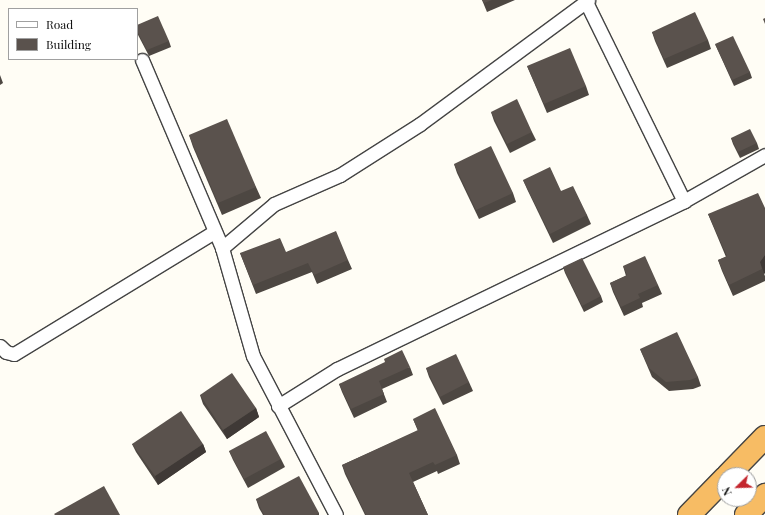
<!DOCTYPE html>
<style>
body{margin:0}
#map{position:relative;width:765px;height:515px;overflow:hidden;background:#fffdf5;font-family:"Playfair Display",serif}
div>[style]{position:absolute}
.roads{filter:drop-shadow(1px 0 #444) drop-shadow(-1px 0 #444) drop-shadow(0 1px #444) drop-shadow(0 -1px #444)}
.minor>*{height:13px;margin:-6.5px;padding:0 6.5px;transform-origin:6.5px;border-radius:6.5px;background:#fff}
.trunk>*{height:22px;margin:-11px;padding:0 11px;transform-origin:11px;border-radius:11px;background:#f7bc64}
.wall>*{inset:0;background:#4d4742}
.shaded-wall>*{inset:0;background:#3f3936}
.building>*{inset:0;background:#5a524d}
span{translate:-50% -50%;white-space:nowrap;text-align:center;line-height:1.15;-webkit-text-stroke:4px #fff;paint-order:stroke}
.legend{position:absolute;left:8px;top:8px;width:130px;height:52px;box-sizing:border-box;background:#fff;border:1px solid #a0a0a0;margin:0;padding:5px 7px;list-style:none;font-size:12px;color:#111}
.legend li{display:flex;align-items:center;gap:8px;height:20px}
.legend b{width:20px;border:1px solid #a0a0a0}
.north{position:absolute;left:717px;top:467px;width:40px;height:40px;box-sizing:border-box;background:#fff;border:1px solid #a0a0a0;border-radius:50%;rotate:247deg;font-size:11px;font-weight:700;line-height:16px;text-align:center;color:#111}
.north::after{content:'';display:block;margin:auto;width:14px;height:18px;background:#c4262e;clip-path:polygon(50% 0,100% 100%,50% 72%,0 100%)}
</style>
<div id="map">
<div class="roads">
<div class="minor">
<i style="left:586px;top:2px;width:222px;rotate:63.8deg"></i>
<i style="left:142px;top:60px;width:204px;rotate:66.9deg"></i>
<i style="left:222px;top:248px;width:112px;rotate:74deg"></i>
<i style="left:253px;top:356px;width:179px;rotate:62.4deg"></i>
<i style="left:222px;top:248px;width:68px;rotate:-40.2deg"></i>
<i style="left:274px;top:204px;width:72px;rotate:-23.7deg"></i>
<i style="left:340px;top:175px;width:95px;rotate:-32.5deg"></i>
<i style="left:420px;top:124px;width:209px;rotate:-36.4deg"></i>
<i style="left:0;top:346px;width:8px;rotate:45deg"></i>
<i style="left:6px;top:352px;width:8px;rotate:14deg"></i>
<i style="left:14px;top:354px;width:234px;rotate:-31.4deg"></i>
<i style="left:278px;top:406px;width:70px;rotate:-32.1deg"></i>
<i style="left:337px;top:369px;width:386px;rotate:-25.8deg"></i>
<i style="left:684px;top:201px;width:93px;rotate:-29.6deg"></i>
</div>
<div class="trunk">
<i style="left:728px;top:475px;width:53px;rotate:-45.8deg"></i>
<i style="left:689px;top:515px;width:52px;rotate:-45.8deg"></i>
<i style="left:746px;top:515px;width:28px;rotate:-46deg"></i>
</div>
</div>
<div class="wall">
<i style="clip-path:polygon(482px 0,515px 0,487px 12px)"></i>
<i style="clip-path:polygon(137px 25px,169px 41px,171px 47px,149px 56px,137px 33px)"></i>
<i style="clip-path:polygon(652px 32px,708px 40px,711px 49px,667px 68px,655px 41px)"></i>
<i style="clip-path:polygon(715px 44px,750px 72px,752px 78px,734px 86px)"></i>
<i style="clip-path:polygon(527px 66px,586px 86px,589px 95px,547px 113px)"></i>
<i style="clip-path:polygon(0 75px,3px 83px,0 85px)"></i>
<i style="clip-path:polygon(491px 112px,532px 132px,536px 140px,510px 153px,494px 121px)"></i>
<i style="clip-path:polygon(189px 135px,256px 187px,261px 198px,222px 215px,193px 147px)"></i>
<i style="clip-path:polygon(731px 138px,757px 143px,759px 149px,740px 158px,733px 144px)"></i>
<i style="clip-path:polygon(454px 164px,513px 193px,516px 202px,479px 219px,457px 173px)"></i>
<i style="clip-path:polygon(523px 180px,561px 191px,587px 215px,591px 224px,553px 243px,527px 189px)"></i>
<i style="clip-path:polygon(765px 208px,765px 273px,764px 274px,765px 276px,765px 281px,733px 296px,722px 271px,718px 260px,726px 257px,713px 226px,708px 214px)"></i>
<i style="clip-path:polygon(286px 252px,348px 260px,352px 269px,317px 284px,312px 272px,256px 294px,240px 253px)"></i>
<i style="clip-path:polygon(623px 266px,658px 285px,662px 294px,642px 303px,643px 307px,624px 316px,613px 292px,610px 283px,626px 276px)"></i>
<i style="clip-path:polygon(563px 267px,601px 296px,603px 302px,584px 312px,565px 273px)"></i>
<i style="clip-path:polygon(640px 349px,698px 377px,701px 386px,693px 389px,669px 391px,652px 377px)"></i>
<i style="clip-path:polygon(410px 367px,413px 375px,382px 389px,387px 402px,354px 418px,342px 392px,339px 384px)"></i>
<i style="clip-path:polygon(426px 368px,469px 382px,473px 391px,443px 405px,429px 377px)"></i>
<i style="clip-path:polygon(200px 395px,256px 408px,259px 417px,227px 439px,203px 404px)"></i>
<i style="clip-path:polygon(413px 419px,457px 455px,460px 464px,438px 474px,437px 471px,413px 482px,428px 515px,365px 515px,345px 474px,342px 465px,418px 431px)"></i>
<i style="clip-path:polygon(132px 444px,203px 444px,206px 452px,158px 485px,136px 452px)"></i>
<i style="clip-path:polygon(229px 451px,281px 459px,285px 467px,248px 488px,233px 460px)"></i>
<i style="clip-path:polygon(256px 499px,319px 513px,319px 515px,263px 515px,259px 508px)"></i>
</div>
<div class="shaded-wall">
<i style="clip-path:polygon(765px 255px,765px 273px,764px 274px,765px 276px,760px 262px)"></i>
<i style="clip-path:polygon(256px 408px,259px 417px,227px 439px,223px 430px)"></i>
<i style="clip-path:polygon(203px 444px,206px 452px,158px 485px,155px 476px)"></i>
</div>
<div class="building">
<i style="clip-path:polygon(482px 0,492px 0,484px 3px)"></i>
<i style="clip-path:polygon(695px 12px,708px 40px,664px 59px,652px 32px)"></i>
<i style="clip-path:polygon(158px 16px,169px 41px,147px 50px,137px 31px,137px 25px)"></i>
<i style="clip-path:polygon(765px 18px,765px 24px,763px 19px)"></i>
<i style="clip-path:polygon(733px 36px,750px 72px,732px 80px,715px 44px)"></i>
<i style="clip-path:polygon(570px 48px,586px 86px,544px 104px,527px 66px)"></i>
<i style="clip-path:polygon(517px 99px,532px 132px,507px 144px,491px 112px)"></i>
<i style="clip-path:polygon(227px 119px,256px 187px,218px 203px,189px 135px)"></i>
<i style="clip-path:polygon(750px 129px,757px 143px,738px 152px,731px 138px)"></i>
<i style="clip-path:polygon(491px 146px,513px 193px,476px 210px,454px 164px)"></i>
<i style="clip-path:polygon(550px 167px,561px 191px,573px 186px,587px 215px,550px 234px,523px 180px)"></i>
<i style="clip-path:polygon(758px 193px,765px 208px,765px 255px,760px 262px,762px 269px,729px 285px,718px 260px,727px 256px,708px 214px)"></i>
<i style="clip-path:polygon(336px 231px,348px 260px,314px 275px,308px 263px,253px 285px,240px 253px,280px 238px,286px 252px)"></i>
<i style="clip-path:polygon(645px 256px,658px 285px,638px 294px,640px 298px,621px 307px,610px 283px,627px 275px,623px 266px)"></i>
<i style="clip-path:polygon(582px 258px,601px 296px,582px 306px,563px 267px)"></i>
<i style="clip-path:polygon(677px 332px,698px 377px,690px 380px,666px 382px,649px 368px,640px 349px)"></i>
<i style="clip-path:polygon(402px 350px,410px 367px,379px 381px,384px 394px,351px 409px,339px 384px,385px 362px,384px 359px)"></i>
<i style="clip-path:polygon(456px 354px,469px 382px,440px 397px,426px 368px)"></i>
<i style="clip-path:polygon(232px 373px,256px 408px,223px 430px,200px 395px)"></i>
<i style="clip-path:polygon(435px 408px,457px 455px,435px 465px,433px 462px,409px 473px,428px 515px,366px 515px,342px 465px,418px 430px,413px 419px)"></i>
<i style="clip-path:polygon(181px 411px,203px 444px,155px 476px,132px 444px)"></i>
<i style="clip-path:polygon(266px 431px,281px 459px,244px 479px,229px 451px)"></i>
<i style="clip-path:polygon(299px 476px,319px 513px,316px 515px,264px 515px,256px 499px)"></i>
<i style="clip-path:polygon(104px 486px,120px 515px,55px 515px,54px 514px)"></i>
</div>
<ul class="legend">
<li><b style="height:5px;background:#fff"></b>Road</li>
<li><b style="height:11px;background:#5a524d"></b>Building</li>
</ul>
<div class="north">N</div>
</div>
